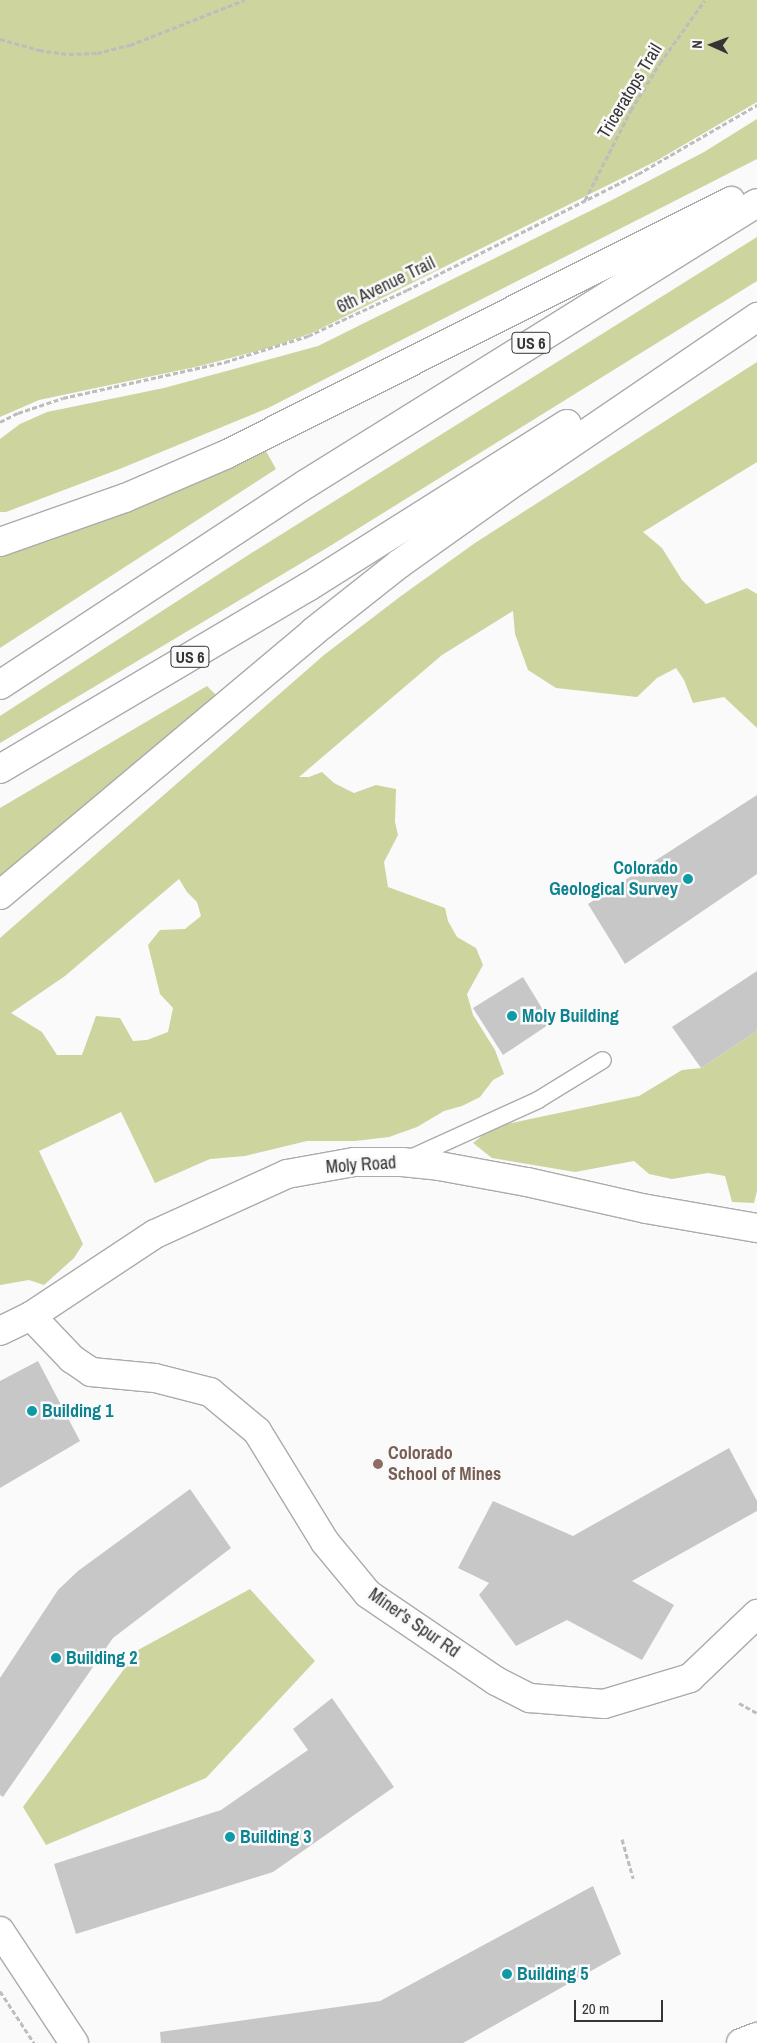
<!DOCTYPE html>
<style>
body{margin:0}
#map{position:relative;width:757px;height:2043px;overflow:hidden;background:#fafafb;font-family:"Archivo Narrow",sans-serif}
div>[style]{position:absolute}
.green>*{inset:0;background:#cdd49e}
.building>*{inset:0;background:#c8c7c7}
.path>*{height:3px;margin-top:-1.5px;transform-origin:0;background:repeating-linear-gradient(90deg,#bdbdbe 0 5px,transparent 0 7.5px)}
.roads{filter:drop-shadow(1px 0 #ababac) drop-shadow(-1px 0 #ababac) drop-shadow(0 1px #ababac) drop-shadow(0 -1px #ababac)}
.service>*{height:16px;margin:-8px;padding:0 8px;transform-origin:8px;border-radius:8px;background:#fff}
.minor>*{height:28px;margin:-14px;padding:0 14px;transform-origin:14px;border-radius:14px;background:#fff}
.tertiary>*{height:28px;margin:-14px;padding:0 14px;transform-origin:14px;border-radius:14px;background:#fff}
.trunk>*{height:28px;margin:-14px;padding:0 14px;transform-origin:14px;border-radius:14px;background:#fff}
.dots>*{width:14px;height:14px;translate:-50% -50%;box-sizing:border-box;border:2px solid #fafafb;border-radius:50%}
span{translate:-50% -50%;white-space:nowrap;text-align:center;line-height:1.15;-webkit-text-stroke:5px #fafafb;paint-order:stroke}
.shield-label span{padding:1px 4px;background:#fafafb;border:1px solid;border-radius:4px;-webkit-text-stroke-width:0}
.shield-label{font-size:16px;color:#353535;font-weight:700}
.street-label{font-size:18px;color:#353535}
.culture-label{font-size:18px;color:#0d838f;font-weight:700}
.right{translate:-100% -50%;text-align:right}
.left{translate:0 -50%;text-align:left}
.education-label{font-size:18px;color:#785e54;font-weight:700}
.north{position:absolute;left:687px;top:20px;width:50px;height:50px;-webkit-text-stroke:4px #fafafb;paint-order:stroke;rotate:272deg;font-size:14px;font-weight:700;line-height:20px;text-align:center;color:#353535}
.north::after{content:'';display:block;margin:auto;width:18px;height:22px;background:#353535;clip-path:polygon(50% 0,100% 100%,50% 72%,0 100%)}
.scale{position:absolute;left:574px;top:2000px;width:89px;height:22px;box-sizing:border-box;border:2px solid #353535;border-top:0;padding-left:6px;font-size:15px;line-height:18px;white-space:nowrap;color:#353535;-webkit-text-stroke:4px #fafafb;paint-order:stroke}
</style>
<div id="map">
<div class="green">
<i style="clip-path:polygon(0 0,757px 0,757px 102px,656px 161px,312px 333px,265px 349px,200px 366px,39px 400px,0 417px)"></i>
<i style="clip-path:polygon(757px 119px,757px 159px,268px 408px,122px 468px,6px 512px,0 512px,0 439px,20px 424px,47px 412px,164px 388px,318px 346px,614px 199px,704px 152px)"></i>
<i style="clip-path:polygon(757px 237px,757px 281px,330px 546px,0 743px,0 716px,253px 552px)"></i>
<i style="clip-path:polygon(evenodd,757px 362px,757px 462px,643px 532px,662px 548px,682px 580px,706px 604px,747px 588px,757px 594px,757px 728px,724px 697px,693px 703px,684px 680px,676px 668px,657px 678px,637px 697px,556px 688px,528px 670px,515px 634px,513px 611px,442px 655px,299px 777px,309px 777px,322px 772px,334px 783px,354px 793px,376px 785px,396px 789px,395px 822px,398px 835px,384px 862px,388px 887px,445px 908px,448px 921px,457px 937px,476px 948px,483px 965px,467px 994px,473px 1015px,495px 1050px,504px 1074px,493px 1080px,480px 1097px,462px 1106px,444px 1111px,417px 1127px,389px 1137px,355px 1141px,307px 1141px,245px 1156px,210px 1159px,155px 1183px,121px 1112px,39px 1151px,83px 1244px,74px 1258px,44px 1285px,29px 1280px,0 1285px,0 938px,324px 655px,401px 596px,475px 543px,757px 362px,179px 879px,187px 892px,197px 902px,201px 916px,185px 929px,160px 930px,148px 945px,160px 994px,173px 1008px,168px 1032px,147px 1040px,133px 1041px,120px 1018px,96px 1016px,82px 1055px,57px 1055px,42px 1032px,11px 1013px,65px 976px,179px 879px)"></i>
<i style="clip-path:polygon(266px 451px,276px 469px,0 648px,0 557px,131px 509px)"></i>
<i style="clip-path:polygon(207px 686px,216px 695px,0 881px,0 808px)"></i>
<i style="clip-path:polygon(757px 1031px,757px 1191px,754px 1203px,732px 1202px,725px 1176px,708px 1173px,672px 1179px,649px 1174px,634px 1161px,575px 1172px,492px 1158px,473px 1143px,493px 1127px,639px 1096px,682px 1070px,701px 1068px)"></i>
<i style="clip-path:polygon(250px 1589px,315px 1661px,206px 1778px,46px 1845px,23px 1807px,138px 1650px)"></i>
</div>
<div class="building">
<i style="clip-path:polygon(757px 795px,757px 874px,625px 964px,588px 904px)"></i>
<i style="clip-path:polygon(757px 971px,757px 1031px,701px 1068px,672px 1027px)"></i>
<i style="clip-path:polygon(523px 977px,551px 1023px,503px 1055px,473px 1008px)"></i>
<i style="clip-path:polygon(38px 1361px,80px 1441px,0 1488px,0 1381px)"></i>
<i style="clip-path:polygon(729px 1448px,757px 1501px,757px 1511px,632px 1581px,674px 1605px,642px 1660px,567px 1620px,516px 1646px,479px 1595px,489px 1583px,458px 1568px,493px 1501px,573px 1536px)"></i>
<i style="clip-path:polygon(190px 1489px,231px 1548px,113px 1638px,3px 1797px,0 1795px,0 1678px,58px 1590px,78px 1571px)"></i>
<i style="clip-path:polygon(332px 1698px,394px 1787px,273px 1872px,76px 1934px,54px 1864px,221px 1810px,308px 1750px,293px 1729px)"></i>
<i style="clip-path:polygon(593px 1886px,621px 1954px,463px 2043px,161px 2043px,160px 2032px,380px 2001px)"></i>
</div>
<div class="path">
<i style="left:0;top:39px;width:41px;rotate:15.8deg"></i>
<i style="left:39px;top:50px;width:30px;rotate:8deg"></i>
<i style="left:69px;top:54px;width:28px;rotate:-2deg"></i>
<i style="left:97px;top:53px;width:34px;rotate:-14deg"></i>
<i style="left:130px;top:45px;width:123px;rotate:-21.5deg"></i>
<i style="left:585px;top:200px;width:101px;rotate:-62.9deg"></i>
<i style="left:631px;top:110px;width:55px;rotate:-58.3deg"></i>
<i style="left:660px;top:63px;width:77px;rotate:-54.5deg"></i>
<i style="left:0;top:422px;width:20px;rotate:-27deg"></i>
<i style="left:18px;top:413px;width:47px;rotate:-18.4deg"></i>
<i style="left:63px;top:398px;width:166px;rotate:-12.5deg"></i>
<i style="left:225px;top:362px;width:87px;rotate:-17.4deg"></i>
<i style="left:308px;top:336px;width:109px;rotate:-24.9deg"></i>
<i style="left:407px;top:290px;width:258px;rotate:-26.7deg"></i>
<i style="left:638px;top:174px;width:138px;rotate:-30.1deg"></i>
<i style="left:739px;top:1703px;width:21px;rotate:29deg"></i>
<i style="left:622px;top:1839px;width:41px;rotate:74.2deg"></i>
<i style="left:0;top:1991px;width:62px;rotate:56.8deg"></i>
</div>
<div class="roads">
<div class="service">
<i style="left:406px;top:1160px;width:145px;rotate:-24.4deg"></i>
<i style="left:538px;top:1100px;width:76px;rotate:-31.6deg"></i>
</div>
<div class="minor">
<i style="left:31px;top:1316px;width:59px;rotate:46.4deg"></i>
<i style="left:72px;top:1359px;width:23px;rotate:34deg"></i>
<i style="left:91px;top:1372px;width:64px;rotate:5.4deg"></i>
<i style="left:155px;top:1378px;width:57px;rotate:14.3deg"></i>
<i style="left:210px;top:1392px;width:61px;rotate:39.7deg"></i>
<i style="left:257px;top:1431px;width:130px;rotate:58.5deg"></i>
<i style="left:325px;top:1542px;width:67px;rotate:50.4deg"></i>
<i style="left:368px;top:1594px;width:155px;rotate:34.2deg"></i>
<i style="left:496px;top:1681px;width:38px;rotate:27deg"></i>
<i style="left:530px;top:1698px;width:74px;rotate:4.6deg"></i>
<i style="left:604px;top:1704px;width:90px;rotate:-16.8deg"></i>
<i style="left:690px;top:1678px;width:93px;rotate:-43.7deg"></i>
<i style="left:0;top:1331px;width:34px;rotate:-26deg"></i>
<i style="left:31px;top:1316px;width:149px;rotate:-33.5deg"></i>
<i style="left:155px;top:1234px;width:145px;rotate:-24.4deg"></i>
<i style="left:287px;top:1174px;width:68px;rotate:-10.2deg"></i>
<i style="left:354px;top:1162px;width:48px"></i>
<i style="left:402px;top:1162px;width:37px;rotate:6deg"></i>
<i style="left:439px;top:1166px;width:89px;rotate:10.3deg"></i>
<i style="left:527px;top:1182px;width:123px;rotate:12.7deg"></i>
<i style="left:647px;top:1209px;width:112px;rotate:9.8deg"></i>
<i style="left:741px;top:2043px;width:17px;rotate:-21deg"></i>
</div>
<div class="tertiary">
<i style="left:0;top:1931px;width:134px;rotate:56.5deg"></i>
</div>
<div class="trunk">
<i style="left:0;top:542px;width:133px;rotate:-19.4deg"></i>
<i style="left:125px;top:498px;width:111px;rotate:-23.3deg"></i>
<i style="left:227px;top:454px;width:564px;rotate:-26.66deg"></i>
<i style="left:0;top:685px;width:366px;rotate:-33.3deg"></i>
<i style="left:306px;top:484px;width:531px;rotate:-31.93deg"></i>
<i style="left:0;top:769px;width:358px;rotate:-30.6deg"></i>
<i style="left:308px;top:587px;width:306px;rotate:-32.2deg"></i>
<i style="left:0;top:895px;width:409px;rotate:-40deg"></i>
<i style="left:313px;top:632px;width:110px;rotate:-38.3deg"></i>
<i style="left:399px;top:564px;width:143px;rotate:-35.4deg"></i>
<i style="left:516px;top:481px;width:292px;rotate:-34.2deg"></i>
</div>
</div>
<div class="dots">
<i style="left:688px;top:879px;background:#0f9aa8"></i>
<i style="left:512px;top:1016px;background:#0f9aa8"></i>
<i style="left:32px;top:1411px;background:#0f9aa8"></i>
<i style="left:378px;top:1464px;background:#8d6e63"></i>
<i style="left:56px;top:1658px;background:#0f9aa8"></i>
<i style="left:230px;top:1837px;background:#0f9aa8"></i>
<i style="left:507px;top:1974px;background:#0f9aa8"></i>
</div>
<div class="shield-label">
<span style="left:531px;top:343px">US 6</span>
<span style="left:190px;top:657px">US 6</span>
</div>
<div class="street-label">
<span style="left:630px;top:91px;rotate:-59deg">Triceratops Trail</span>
<span style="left:386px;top:285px;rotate:-26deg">6th Avenue Trail</span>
<span style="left:361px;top:1165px;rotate:-4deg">Moly Road</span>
<span style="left:414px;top:1623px;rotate:35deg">Miner's Spur Rd</span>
</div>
<div class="culture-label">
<span class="right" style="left:678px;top:879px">Colorado<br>Geological Survey</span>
<span class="left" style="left:522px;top:1016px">Moly Building</span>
<span class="left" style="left:42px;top:1411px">Building 1</span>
<span class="left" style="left:66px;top:1658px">Building 2</span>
<span class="left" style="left:240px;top:1837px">Building 3</span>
<span class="left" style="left:517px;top:1974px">Building 5</span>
</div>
<div class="education-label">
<span class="left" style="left:388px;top:1464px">Colorado<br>School of Mines</span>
</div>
<div class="north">N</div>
<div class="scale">20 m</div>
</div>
